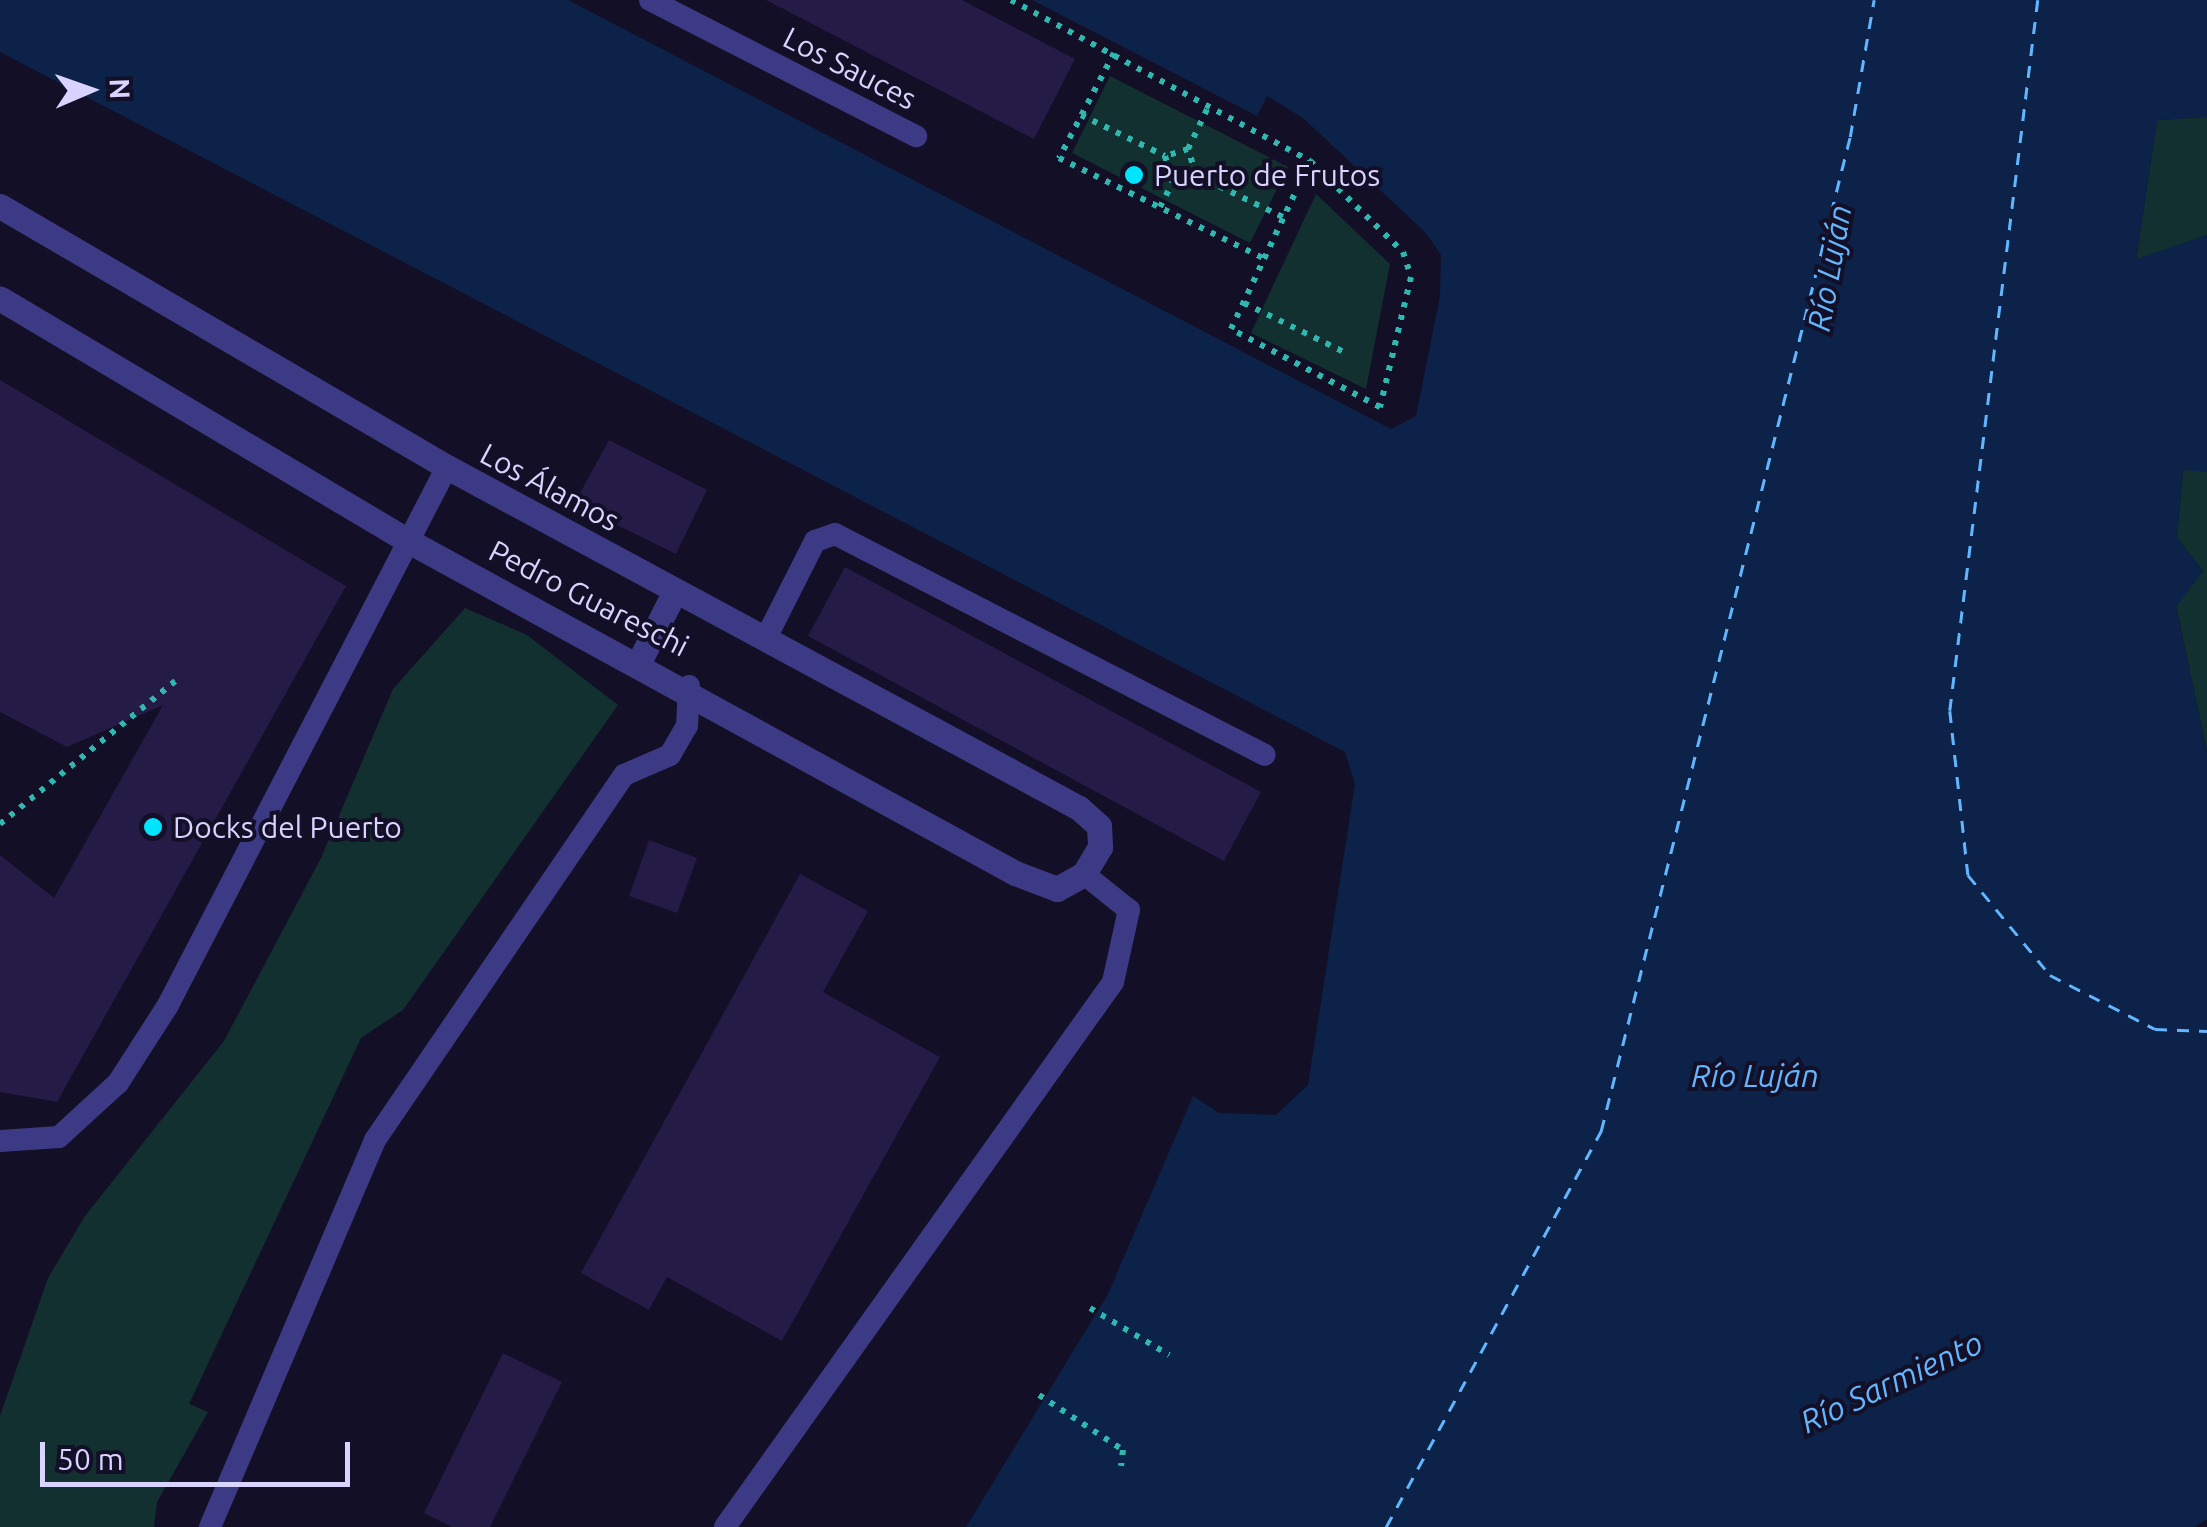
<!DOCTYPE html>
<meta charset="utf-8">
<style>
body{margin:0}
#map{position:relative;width:2207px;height:1527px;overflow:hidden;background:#130f26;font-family:Ubuntu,sans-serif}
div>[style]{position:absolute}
.green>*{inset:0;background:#12302f}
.water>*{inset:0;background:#0c2248}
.ferry>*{height:2.5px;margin-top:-1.25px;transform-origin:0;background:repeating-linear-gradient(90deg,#62b6ff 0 12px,transparent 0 22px)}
.building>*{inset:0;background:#241b47}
.path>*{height:6px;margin-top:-3px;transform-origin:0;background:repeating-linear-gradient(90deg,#2fb8b0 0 5px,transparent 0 13px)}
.lane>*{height:22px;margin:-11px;padding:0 11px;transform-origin:11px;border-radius:11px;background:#3d3a85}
.street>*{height:25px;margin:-12.5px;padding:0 12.5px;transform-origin:12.5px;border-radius:12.5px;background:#3d3a85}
.dots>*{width:28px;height:28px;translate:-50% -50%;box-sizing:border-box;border:5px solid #130f26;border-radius:50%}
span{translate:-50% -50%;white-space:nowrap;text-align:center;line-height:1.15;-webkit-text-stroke:8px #130f26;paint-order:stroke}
.street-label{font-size:30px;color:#d9d4ff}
.poi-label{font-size:30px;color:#d9d4ff}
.left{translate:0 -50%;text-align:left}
.water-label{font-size:32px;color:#62b6ff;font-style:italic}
.north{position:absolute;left:40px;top:40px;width:100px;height:100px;-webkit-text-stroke:8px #130f26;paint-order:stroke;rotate:88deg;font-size:28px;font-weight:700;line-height:40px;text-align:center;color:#d9d4ff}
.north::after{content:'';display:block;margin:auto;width:35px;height:45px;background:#d9d4ff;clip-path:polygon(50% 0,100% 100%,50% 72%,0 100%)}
.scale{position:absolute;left:40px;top:1442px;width:310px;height:45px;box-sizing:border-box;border:5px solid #d9d4ff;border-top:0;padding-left:12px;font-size:30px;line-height:35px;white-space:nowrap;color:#d9d4ff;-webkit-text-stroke:8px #130f26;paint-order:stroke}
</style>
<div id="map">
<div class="green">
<i style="clip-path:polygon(1110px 76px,1288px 167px,1250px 243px,1072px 153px)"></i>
<i style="clip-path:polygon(2207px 117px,2207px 235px,2136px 260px,2157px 120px)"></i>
<i style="clip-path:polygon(1316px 194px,1390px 264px,1366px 389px,1251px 333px)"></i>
<i style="clip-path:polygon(2183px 469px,2207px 472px,2207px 752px,2176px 606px,2203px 571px,2177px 538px)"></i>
<i style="clip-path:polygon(465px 608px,527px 635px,618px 705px,403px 1010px,361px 1038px,189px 1404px,208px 1412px,157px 1502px,154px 1527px,0 1527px,0 1416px,48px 1278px,85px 1216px,224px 1041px,321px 858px,393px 689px)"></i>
</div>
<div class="water">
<i style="clip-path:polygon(0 0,568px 0,1391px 429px,1416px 416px,1440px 296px,1441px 255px,1425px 232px,1303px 118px,1267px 96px,1257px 116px,1032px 0,2207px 0,2207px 117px,2157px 120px,2136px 259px,2207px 235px,2207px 472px,2183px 470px,2177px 538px,2203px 571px,2176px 607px,2207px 752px,2207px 1519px,2195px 1527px,966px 1527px,1108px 1294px,1193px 1096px,1219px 1113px,1276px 1115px,1308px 1085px,1355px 784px,1345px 752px,0 52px)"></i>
</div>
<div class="ferry">
<i style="left:2038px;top:0;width:716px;rotate:97.06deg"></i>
<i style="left:1950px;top:711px;width:165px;rotate:83.7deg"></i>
<i style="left:1968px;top:875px;width:129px;rotate:50.6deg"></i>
<i style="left:2050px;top:975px;width:118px;rotate:27.2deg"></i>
<i style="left:2155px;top:1029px;width:52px;rotate:2.2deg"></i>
<i style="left:1386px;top:1527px;width:451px;rotate:-61.5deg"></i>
<i style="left:1601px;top:1131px;width:1025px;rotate:-75.94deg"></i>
<i style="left:1850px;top:137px;width:139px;rotate:-80.1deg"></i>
</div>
<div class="building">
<i style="clip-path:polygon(766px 0,962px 0,1075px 59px,1034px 139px)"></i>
<i style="clip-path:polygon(0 380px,346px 586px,57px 1102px,0 1092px,0 855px,54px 898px,163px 705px,67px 747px,0 712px)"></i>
<i style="clip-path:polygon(609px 440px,707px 490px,676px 554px,574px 504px)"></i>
<i style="clip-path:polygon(845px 567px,1261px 792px,1224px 861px,808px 636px)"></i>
<i style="clip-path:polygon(649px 840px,697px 858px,677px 913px,629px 896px)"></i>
<i style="clip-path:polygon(800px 874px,868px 911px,823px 992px,940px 1057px,782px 1341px,667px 1277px,649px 1310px,581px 1273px)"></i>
<i style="clip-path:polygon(503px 1353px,562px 1382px,490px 1527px,452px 1527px,424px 1513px)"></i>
</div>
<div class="path">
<i style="left:1011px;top:0;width:340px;rotate:28.3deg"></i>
<i style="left:1310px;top:161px;width:130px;rotate:44.4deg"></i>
<i style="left:1403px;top:252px;width:26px;rotate:72deg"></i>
<i style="left:1411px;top:277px;width:134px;rotate:103.4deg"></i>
<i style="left:1380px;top:407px;width:168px;rotate:-152.4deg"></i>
<i style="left:1231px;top:329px;width:186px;rotate:-64.8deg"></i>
<i style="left:1114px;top:53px;width:119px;rotate:117.6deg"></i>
<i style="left:1059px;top:158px;width:227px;rotate:26.1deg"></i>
<i style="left:1081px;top:115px;width:93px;rotate:26deg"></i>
<i style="left:1188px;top:149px;width:24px;rotate:163deg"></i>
<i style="left:1165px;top:156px;width:27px;rotate:73deg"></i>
<i style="left:1173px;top:182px;width:24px;rotate:-17deg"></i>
<i style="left:1196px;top:175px;width:27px;rotate:-107deg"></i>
<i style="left:1188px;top:149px;width:51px;rotate:-64.4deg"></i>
<i style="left:1196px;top:175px;width:97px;rotate:25.8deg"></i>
<i style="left:1160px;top:207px;width:28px;rotate:-63deg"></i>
<i style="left:1244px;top:303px;width:111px;rotate:26.1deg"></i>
<i style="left:0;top:824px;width:230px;rotate:-39.2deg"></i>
<i style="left:1090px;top:1308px;width:92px;rotate:30.7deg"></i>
<i style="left:1039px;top:1395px;width:100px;rotate:33.2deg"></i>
<i style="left:1123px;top:1450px;width:16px;rotate:97deg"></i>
</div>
<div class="lane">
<i style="left:650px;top:0;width:299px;rotate:27.1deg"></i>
<i style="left:765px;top:640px;width:111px;rotate:-63.2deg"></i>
<i style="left:815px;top:541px;width:21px;rotate:-19deg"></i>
<i style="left:835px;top:534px;width:483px;rotate:27.2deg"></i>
<i style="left:0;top:1141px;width:59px;rotate:-3.9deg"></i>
<i style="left:59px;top:1137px;width:80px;rotate:-42.5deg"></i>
<i style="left:118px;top:1083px;width:93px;rotate:-57.3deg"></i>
<i style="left:168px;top:1005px;width:606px;rotate:-62.59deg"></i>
<i style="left:210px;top:1527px;width:421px;rotate:-66.9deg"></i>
<i style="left:375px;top:1140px;width:442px;rotate:-55.7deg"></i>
<i style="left:624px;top:775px;width:50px;rotate:-23.5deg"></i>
<i style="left:670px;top:755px;width:34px;rotate:-60deg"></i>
<i style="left:687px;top:726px;width:40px;rotate:-87.1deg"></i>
<i style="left:725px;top:1527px;width:669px;rotate:-54.55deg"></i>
<i style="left:1113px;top:982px;width:74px;rotate:-77.5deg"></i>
<i style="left:1129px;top:910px;width:58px;rotate:-141.3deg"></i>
</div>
<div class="street">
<i style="left:0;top:206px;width:518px;rotate:30.28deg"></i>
<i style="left:447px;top:467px;width:718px;rotate:28.35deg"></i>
<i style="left:1079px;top:808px;width:27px;rotate:42deg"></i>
<i style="left:1099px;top:826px;width:21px;rotate:87deg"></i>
<i style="left:1100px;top:847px;width:31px;rotate:121deg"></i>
<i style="left:1084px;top:874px;width:31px;rotate:151deg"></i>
<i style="left:1057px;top:889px;width:45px;rotate:-159.1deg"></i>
<i style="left:1015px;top:873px;width:695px;rotate:-151.3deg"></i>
<i style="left:405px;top:539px;width:471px;rotate:-149.3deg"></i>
<i style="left:639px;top:662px;width:80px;rotate:-63.1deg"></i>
</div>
<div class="dots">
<i style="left:1134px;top:175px;background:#00e5ff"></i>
<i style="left:153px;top:827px;background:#00e5ff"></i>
</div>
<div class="street-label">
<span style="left:850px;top:68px;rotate:27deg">Los Sauces</span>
<span style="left:550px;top:487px;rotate:28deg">Los Álamos</span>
<span style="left:589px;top:598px;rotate:27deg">Pedro Guareschi</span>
</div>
<div class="poi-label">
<span class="left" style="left:1154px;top:175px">Puerto de Frutos</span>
<span class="left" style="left:173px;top:827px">Docks del Puerto</span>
</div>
<div class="water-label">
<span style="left:1829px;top:268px;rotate:-80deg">Río Luján</span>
<span style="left:1755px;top:1075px">Río Luján</span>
<span style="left:1891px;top:1382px;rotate:-25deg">Río Sarmiento</span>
</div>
<div class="north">N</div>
<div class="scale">50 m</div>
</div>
